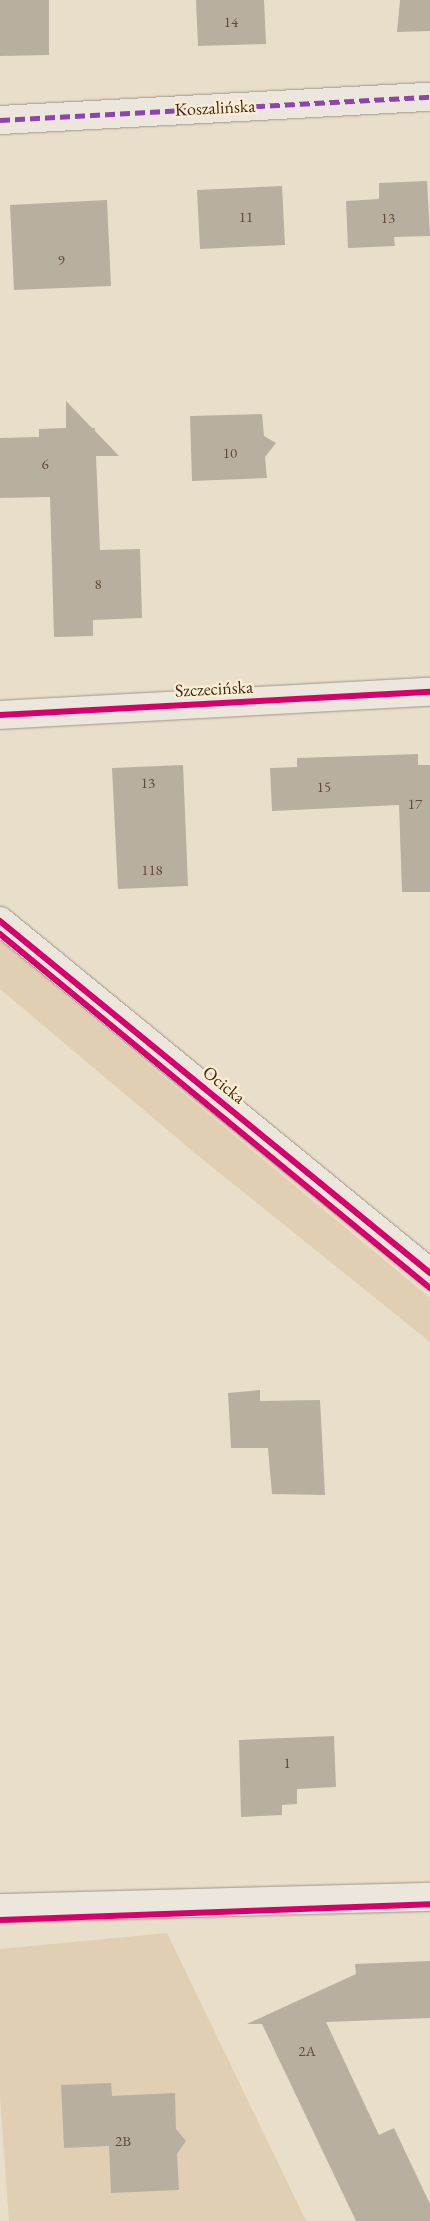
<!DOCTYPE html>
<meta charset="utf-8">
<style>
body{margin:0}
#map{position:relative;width:430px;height:2221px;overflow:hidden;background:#e9dec9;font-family:"EB Garamond",serif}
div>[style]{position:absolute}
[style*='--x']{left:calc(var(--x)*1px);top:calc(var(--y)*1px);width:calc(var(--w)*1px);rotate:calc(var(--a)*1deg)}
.green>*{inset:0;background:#e0cfb2}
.building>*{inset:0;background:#b8afa0}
.roads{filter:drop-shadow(0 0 1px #9f9587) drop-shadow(0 0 1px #9f9587)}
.street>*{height:28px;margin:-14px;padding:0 14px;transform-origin:14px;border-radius:14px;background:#ece6dc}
.quiet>*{height:5px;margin-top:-2.5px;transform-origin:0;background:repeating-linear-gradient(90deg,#8e44ad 0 10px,transparent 0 15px)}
.cycleway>*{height:6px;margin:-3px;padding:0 3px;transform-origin:3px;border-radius:3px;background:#d6006c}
span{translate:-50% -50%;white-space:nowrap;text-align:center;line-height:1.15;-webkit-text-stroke:5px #f9edd3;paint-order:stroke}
.number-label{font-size:15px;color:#634a38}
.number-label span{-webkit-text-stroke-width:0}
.street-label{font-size:18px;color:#472816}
</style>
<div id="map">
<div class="green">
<div style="clip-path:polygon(0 941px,430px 1298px,430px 1342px,196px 1154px,0 989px)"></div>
<div style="clip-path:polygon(167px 1933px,306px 2221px,9px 2221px,0 2096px,0 1949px)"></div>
</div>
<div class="building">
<div style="clip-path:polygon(0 0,49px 0,49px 55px,0 56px)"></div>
<div style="clip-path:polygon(196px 0,264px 0,266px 44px,198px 46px)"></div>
<div style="clip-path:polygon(400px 0,430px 0,430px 31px,397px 32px)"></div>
<div style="clip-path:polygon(427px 181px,430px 236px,394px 237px,395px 246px,348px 248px,346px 201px,379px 199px,379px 183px)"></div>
<div style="clip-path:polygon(282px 186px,285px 245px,200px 249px,197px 190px)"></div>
<div style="clip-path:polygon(107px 200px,111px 286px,14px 290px,10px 205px)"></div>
<div style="clip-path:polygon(66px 401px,92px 428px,95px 428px,95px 431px,119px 456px,96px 456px,100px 550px,140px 549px,142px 618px,93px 620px,93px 636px,54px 637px,50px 497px,0 498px,0 438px,39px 437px,39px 429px,66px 428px)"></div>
<div style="clip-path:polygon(262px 414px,264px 436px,276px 443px,265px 457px,267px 478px,192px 481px,190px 416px)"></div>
<div style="clip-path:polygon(418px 754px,418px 765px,430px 765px,430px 892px,402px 892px,399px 805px,272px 811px,270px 768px,297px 767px,297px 758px)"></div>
<div style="clip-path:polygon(183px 765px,188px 886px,118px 889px,112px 768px)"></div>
<div style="clip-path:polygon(260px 1390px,260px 1401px,320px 1400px,325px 1495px,272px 1494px,268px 1448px,231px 1448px,228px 1393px)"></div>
<div style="clip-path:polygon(334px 1736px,336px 1787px,297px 1789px,297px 1804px,282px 1805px,282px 1815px,241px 1817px,239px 1740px)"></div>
<div style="clip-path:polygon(430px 1961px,430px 2018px,326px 2022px,379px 2135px,394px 2128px,430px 2204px,430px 2221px,356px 2221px,262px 2024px,247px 2024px,356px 1974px,355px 1964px)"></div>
<div style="clip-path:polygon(111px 2083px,112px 2096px,175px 2093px,176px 2129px,186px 2141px,177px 2154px,179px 2190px,111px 2193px,109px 2146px,64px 2148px,61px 2085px)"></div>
</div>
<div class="roads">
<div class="street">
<div style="--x:0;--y:120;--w:431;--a:-3.1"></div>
<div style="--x:0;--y:715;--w:431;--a:-3.1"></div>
<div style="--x:0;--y:921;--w:556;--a:39.3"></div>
<div style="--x:0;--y:1908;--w:430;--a:-1.5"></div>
</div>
</div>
<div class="quiet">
<div style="--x:0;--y:120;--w:431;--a:-3.1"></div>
</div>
<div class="cycleway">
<div style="--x:0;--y:715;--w:431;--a:-3.1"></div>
<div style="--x:0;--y:921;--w:556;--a:39.3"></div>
<div style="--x:0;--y:934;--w:557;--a:39.46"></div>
<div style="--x:0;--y:1920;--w:430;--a:-2.1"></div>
</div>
<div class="number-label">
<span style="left:231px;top:22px">14</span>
<span style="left:246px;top:217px">11</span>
<span style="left:388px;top:218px">13</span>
<span style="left:61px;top:260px">9</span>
<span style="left:230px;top:453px">10</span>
<span style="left:45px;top:464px">6</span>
<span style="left:98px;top:584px">8</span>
<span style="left:148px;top:783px">13</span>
<span style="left:324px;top:787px">15</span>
<span style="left:415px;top:804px">17</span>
<span style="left:152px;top:870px">118</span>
<span style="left:287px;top:1763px">1</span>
<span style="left:307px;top:2051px">2A</span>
<span style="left:123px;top:2141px">2B</span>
</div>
<div class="street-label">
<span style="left:215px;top:108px;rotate:-3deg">Koszalińska</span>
<span style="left:214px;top:689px;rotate:-3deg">Szczecińska</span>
<span style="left:224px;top:1085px;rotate:39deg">Ocicka</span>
</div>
</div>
